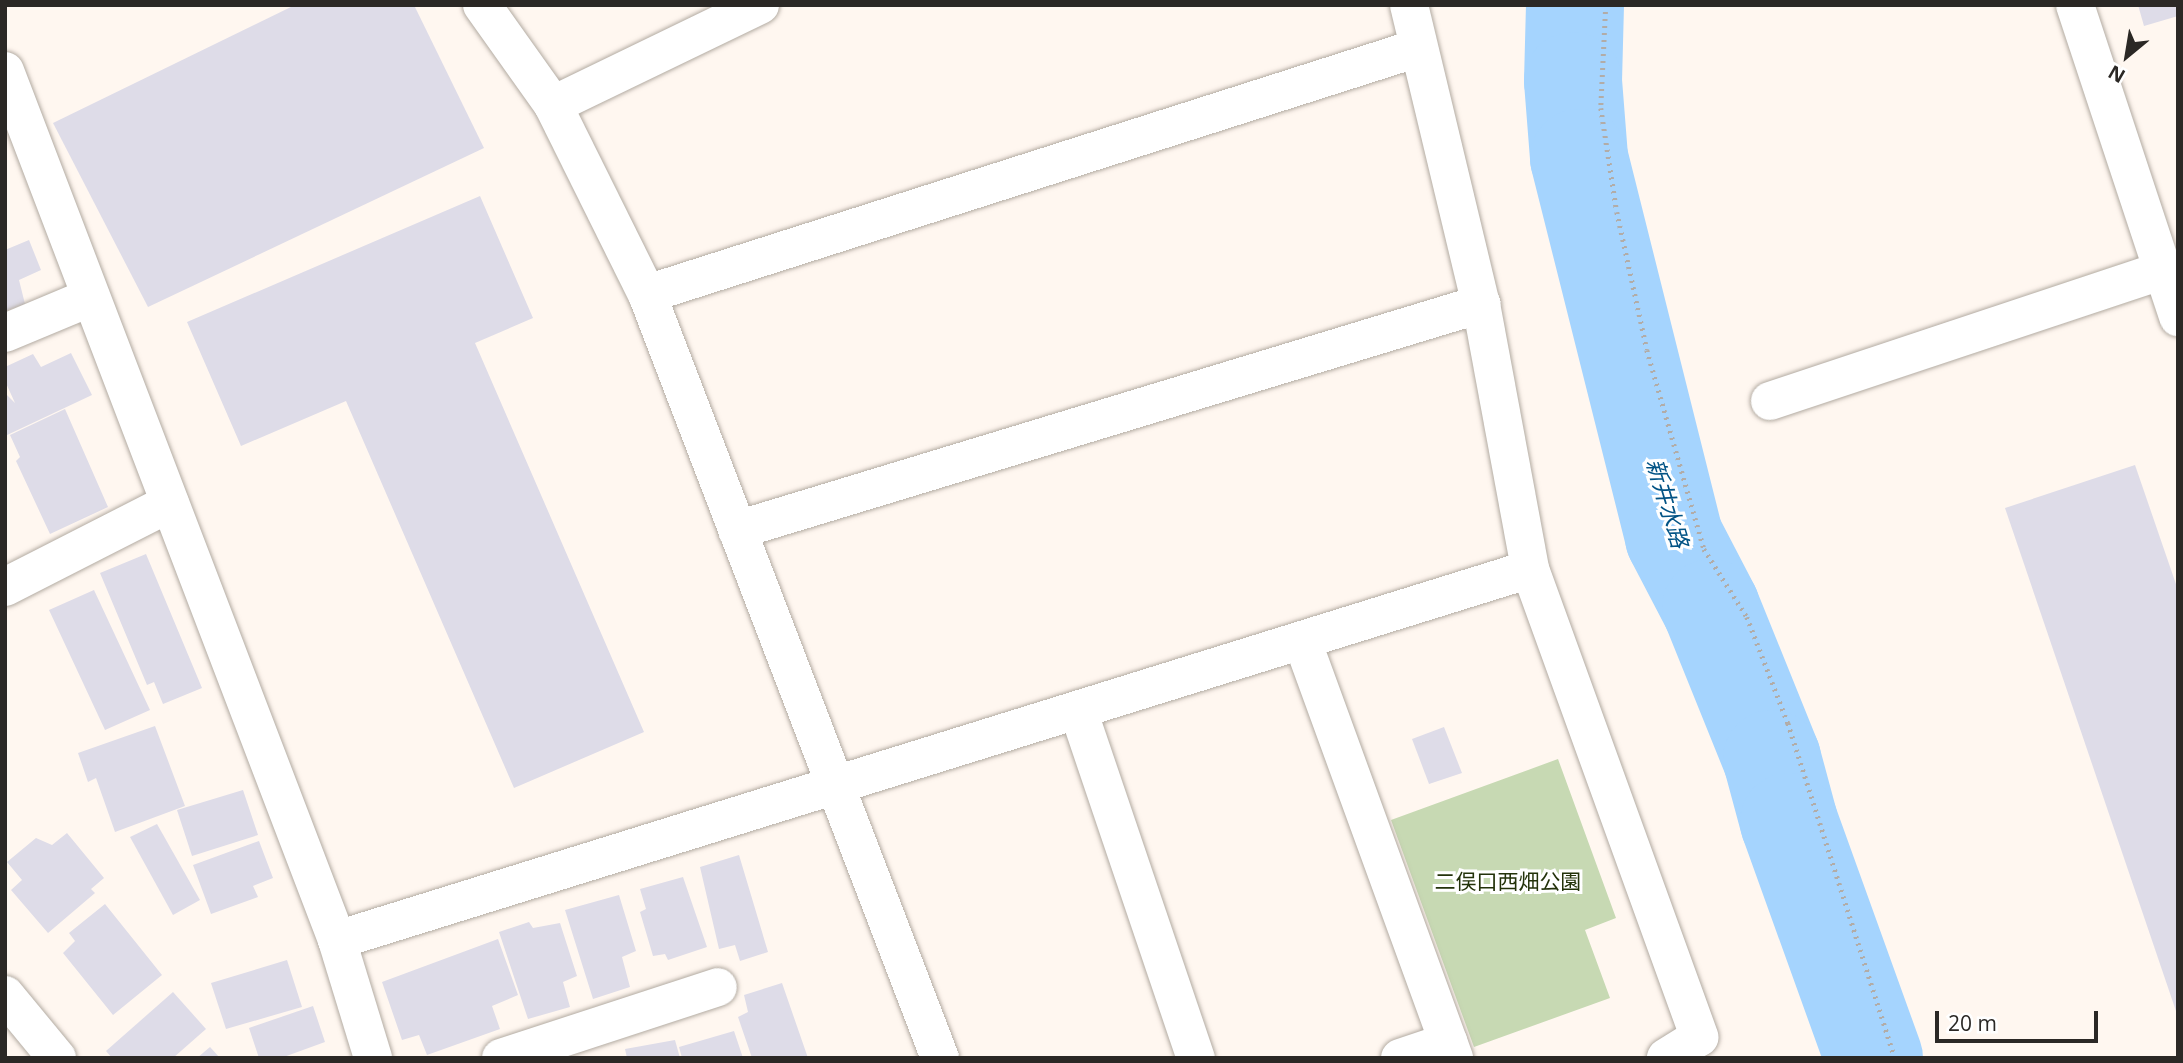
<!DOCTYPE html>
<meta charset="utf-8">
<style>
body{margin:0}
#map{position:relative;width:2183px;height:1063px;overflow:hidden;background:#fff7f0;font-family:"Open Sans","Noto Sans JP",sans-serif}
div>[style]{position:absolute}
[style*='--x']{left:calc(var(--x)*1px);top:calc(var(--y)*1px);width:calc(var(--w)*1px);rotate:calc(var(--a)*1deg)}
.green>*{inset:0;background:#c7d9b3}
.river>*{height:98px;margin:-49px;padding:0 49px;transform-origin:49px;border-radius:49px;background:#a5d4fe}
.building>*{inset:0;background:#dedce8}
.path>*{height:4.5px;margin-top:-2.25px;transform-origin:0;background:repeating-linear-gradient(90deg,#b2aca7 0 2px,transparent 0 7px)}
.roads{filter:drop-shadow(0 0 2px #b3aba2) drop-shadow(0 0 2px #b3aba2)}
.minor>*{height:38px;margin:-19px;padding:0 19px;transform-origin:19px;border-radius:19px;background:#fff}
.tertiary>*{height:38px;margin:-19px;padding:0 19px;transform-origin:19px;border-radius:19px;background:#fff}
span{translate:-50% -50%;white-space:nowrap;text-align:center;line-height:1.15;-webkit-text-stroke:6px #fff;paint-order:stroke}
.park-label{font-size:21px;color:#23320a}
.water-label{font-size:23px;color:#025385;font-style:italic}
.frame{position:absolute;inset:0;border:7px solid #2b2825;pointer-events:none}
.north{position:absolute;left:2092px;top:21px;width:70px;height:70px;-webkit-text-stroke:5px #fff;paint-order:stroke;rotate:210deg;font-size:19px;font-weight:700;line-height:28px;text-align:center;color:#2b2825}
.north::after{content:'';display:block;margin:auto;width:24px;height:32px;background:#2b2825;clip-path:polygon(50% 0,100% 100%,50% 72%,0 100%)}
.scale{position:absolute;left:1935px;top:1011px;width:163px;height:32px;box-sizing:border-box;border:4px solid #2b2825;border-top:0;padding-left:9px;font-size:21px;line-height:24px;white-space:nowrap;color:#2b2825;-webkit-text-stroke:5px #fff;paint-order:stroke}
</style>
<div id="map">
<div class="green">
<div style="clip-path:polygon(1558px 759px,1616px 918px,1585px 930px,1610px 998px,1474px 1047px,1391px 820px)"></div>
</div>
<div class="river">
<div style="--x:1575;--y:5;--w:76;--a:91.5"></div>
<div style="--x:1573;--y:81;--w:77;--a:85.5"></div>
<div style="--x:1579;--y:158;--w:391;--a:75.9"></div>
<div style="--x:1674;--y:537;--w:80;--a:62.5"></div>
<div style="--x:1711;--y:608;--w:163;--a:68"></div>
<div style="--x:1772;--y:759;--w:65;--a:74.9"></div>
<div style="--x:1789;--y:822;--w:251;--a:70.2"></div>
</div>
<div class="building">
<div style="clip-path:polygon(295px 5px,414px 5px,484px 148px,148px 307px,53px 123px)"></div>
<div style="clip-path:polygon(2138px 5px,2178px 5px,2178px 16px,2144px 26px)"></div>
<div style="clip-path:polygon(480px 196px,533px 318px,475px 343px,644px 732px,514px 788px,346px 401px,241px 446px,187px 322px)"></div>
<div style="clip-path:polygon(29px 240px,41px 270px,19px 280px,25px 304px,5px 311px,5px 250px)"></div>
<div style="clip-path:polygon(71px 353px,92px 395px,5px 436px,5px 393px,15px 403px,5px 381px,5px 367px,33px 354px,41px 367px)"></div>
<div style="clip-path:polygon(65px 409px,108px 507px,50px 534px,16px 461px,20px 457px,10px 435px)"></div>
<div style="clip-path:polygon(2135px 465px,2178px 590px,2177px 1014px,2005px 508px)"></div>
<div style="clip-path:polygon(146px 554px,202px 688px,163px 704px,154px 682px,147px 685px,100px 573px)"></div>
<div style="clip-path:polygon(94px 590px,150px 710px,105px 730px,49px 610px)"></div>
<div style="clip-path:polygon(155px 726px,185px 806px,115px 832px,96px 778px,88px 782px,78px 753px)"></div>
<div style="clip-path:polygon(1444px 727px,1462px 773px,1429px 784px,1412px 739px)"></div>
<div style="clip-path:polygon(243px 790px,258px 835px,192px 856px,177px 810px)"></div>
<div style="clip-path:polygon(157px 824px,200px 900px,173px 915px,130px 837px)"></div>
<div style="clip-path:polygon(67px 833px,104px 878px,91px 889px,95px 893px,48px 933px,11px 890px,22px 880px,7px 862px,36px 838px,52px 845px)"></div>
<div style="clip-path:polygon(259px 841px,273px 878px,253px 886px,258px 897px,211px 914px,193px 865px)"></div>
<div style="clip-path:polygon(739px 855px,768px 952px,740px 961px,735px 945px,719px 949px,700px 867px)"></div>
<div style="clip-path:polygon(683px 877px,707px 947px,668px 960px,665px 954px,653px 956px,640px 912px,646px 909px,640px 889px)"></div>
<div style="clip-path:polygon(619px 895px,636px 951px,622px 957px,630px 987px,593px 999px,565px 910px)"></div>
<div style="clip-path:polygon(105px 904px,162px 975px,113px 1015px,63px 953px,75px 941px,69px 933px)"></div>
<div style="clip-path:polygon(529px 922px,533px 928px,560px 923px,577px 976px,563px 982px,570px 1007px,528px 1019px,499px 932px)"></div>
<div style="clip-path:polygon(498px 939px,518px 995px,492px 1006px,500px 1029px,427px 1055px,419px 1035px,402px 1040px,382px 982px)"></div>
<div style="clip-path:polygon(287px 960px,302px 1007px,226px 1029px,211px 983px)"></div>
<div style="clip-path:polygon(782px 983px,808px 1058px,752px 1058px,738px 1017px,748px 1012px,744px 995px)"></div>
<div style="clip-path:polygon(173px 992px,206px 1029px,173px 1058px,112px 1058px,106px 1051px)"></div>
<div style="clip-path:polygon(313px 1006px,325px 1042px,281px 1058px,259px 1058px,249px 1028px)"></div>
<div style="clip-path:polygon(734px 1031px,743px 1058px,682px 1058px,679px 1047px)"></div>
<div style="clip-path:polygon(675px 1040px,680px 1058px,627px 1058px,625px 1049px)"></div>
<div style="clip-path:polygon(210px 1047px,220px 1058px,197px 1058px)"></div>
</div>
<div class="path">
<div style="--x:1606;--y:5;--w:103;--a:92.8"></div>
<div style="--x:1601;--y:108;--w:105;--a:81.3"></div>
<div style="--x:1617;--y:212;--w:141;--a:77.7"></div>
<div style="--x:1647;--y:350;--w:207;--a:74"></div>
<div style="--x:1704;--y:549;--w:80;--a:57.7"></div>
<div style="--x:1747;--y:617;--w:114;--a:68.9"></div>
<div style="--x:1788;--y:723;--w:352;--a:72.3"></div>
</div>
<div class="roads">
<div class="minor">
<div style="--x:482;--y:5;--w:123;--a:54.6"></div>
<div style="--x:553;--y:105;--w:230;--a:-25.8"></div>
<div style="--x:1409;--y:5;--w:308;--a:76.5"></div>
<div style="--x:1481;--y:304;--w:269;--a:79.5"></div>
<div style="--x:1530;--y:569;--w:498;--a:70.1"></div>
<div style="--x:1699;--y:1037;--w:39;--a:148"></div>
<div style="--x:5;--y:71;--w:930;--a:69.09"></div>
<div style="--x:337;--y:940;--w:123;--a:73"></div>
<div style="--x:553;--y:105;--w:211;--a:63.6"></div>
<div style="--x:647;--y:294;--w:818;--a:69.02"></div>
<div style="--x:647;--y:294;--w:809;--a:-17.7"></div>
<div style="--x:5;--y:333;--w:93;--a:-22.7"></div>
<div style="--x:1770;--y:401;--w:414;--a:-18.4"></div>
<div style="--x:737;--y:530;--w:778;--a:-16.9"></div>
<div style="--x:5;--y:587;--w:185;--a:-27"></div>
<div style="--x:1303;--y:643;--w:442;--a:70"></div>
<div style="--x:1079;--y:713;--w:364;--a:71.3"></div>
<div style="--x:337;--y:940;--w:1249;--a:-17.27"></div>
<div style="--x:5;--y:995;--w:82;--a:50.5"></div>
<div style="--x:501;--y:1058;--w:228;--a:-18.1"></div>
<div style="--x:1400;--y:1058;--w:51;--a:-18.4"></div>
</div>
<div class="tertiary">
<div style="--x:2075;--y:5;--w:329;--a:71.7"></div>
</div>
</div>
<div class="park-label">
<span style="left:1508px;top:881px">二俣口西畑公園</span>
</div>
<div class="water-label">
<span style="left:1668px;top:503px;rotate:73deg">新井水路</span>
</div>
<div class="frame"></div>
<div class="north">N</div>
<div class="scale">20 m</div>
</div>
